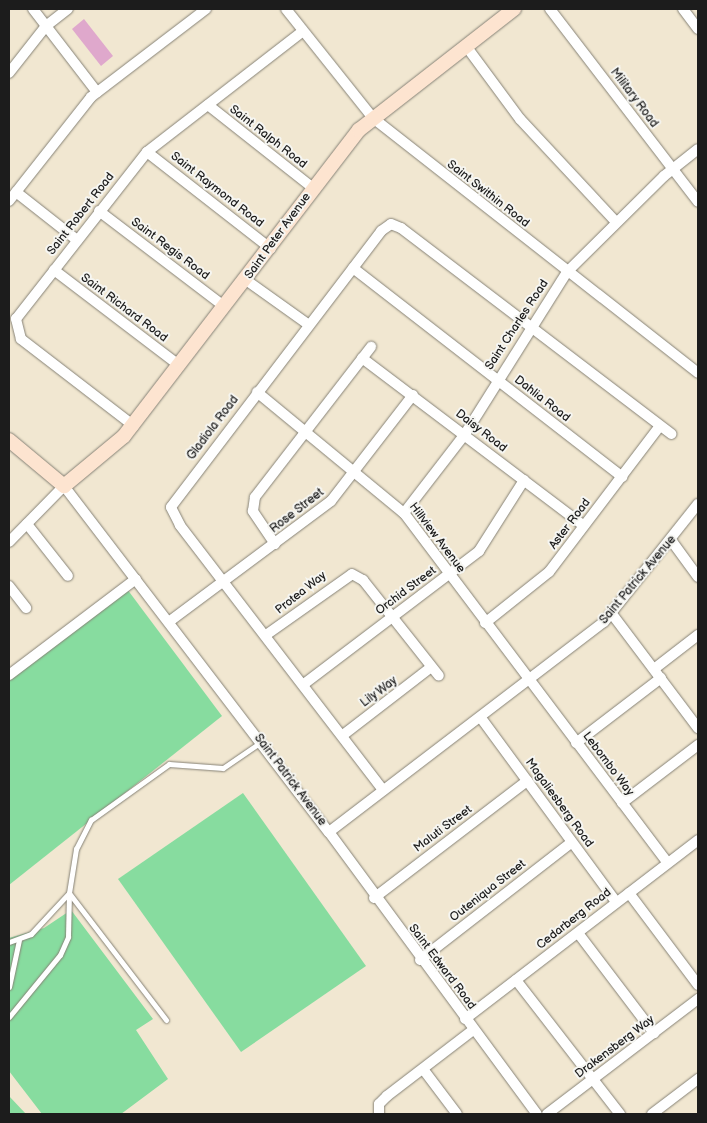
<!DOCTYPE html>
<style>
body{margin:0}
#map{position:relative;width:707px;height:1123px;overflow:hidden;background:#f1e7d1;font-family:"Balsamiq Sans",sans-serif}
div>[style]{position:absolute}
[style*='--x']{left:calc(var(--x)*1px);top:calc(var(--y)*1px);width:calc(var(--w)*1px);rotate:calc(var(--a)*1deg)}
.green>*{inset:0;background:#87dc9f}
.building>*{inset:0;background:#dfa8cc}
.roads{filter:drop-shadow(0 0 1px #868276) drop-shadow(0 0 1px #868276)}
.lane>*{height:5px;margin:-2.5px;padding:0 2.5px;transform-origin:2.5px;border-radius:2.5px;background:#fff}
.street>*{height:10px;margin:-5px;padding:0 5px;transform-origin:5px;border-radius:5px;background:#fff}
.secondary>*{height:14px;margin:-7px;padding:0 7px;transform-origin:7px;border-radius:7px;background:#fde4d0}
span{translate:-50% -50%;white-space:nowrap;text-align:center;line-height:1.15;-webkit-text-stroke:4px #f6f6f2;paint-order:stroke}
.street-label{font-size:12px;color:#1c1c1c}
.frame{position:absolute;inset:0;border:10px solid #1c1c1c;pointer-events:none}
</style>
<div id="map">
<div class="green">
<div style="clip-path:polygon(127px 589px,222px 716px,9px 885px,9px 681px)"></div>
<div style="clip-path:polygon(243px 793px,366px 966px,241px 1052px,118px 879px)"></div>
<div style="clip-path:polygon(71px 910px,153px 1019px,136px 1030px,168px 1079px,121px 1114px,42px 1114px,9px 1071px,9px 938px,44px 928px)"></div>
<div style="clip-path:polygon(9px 1096px,26px 1114px,9px 1114px)"></div>
</div>
<div class="building">
<div style="clip-path:polygon(84px 19px,113px 56px,101px 66px,72px 29px)"></div>
</div>
<div class="roads">
<div class="lane">
<div style="--x:69;--y:893;--w:160;--a:52.6"></div>
<div style="--x:9;--y:942;--w:23;--a:-20"></div>
<div style="--x:31;--y:934;--w:56;--a:-47.2"></div>
<div style="--x:69;--y:893;--w:45;--a:-81"></div>
<div style="--x:76;--y:849;--w:33;--a:-63"></div>
<div style="--x:91;--y:820;--w:96;--a:-35.7"></div>
<div style="--x:169;--y:764;--w:54;--a:4.2"></div>
<div style="--x:223;--y:768;--w:46;--a:-34.4"></div>
<div style="--x:9;--y:987;--w:48;--a:-78"></div>
<div style="--x:9;--y:1017;--w:80;--a:-50.6"></div>
<div style="--x:60;--y:955;--w:20;--a:-66"></div>
<div style="--x:68;--y:937;--w:43;--a:-88.7"></div>
</div>
<div class="street">
<div style="--x:33;--y:9;--w:105;--a:52.4"></div>
<div style="--x:286;--y:9;--w:139;--a:51.4"></div>
<div style="--x:373;--y:118;--w:413;--a:38.1"></div>
<div style="--x:550;--y:9;--w:243;--a:52.5"></div>
<div style="--x:683;--y:9;--w:25;--a:53"></div>
<div style="--x:466;--y:46;--w:91;--a:53.5"></div>
<div style="--x:520;--y:119;--w:141;--a:47"></div>
<div style="--x:9;--y:73;--w:60;--a:-51.8"></div>
<div style="--x:46;--y:26;--w:28;--a:-38"></div>
<div style="--x:208;--y:105;--w:134;--a:38.3"></div>
<div style="--x:147;--y:152;--w:157;--a:38"></div>
<div style="--x:16;--y:192;--w:78;--a:38.2"></div>
<div style="--x:9;--y:201;--w:132;--a:-51.7"></div>
<div style="--x:91;--y:97;--w:145;--a:-37.4"></div>
<div style="--x:99;--y:211;--w:158;--a:37.3"></div>
<div style="--x:353;--y:268;--w:341;--a:37.8"></div>
<div style="--x:54;--y:270;--w:158;--a:37.3"></div>
<div style="--x:246;--y:280;--w:77;--a:35.5"></div>
<div style="--x:362;--y:358;--w:278;--a:37.1"></div>
<div style="--x:257;--y:392;--w:190;--a:39.5"></div>
<div style="--x:404;--y:513;--w:438;--a:53"></div>
<div style="--x:134;--y:426;--w:143;--a:-142.4"></div>
<div style="--x:21;--y:339;--w:21;--a:-104"></div>
<div style="--x:16;--y:319;--w:212;--a:-51.9"></div>
<div style="--x:147;--y:152;--w:197;--a:-37.8"></div>
<div style="--x:404;--y:513;--w:100;--a:-52.3"></div>
<div style="--x:465;--y:434;--w:191;--a:-57.8"></div>
<div style="--x:567;--y:272;--w:136;--a:-44.7"></div>
<div style="--x:664;--y:176;--w:43;--a:-38.5"></div>
<div style="--x:27;--y:524;--w:66;--a:51.7"></div>
<div style="--x:671;--y:540;--w:46;--a:53.9"></div>
<div style="--x:9;--y:542;--w:78;--a:-45.5"></div>
<div style="--x:64;--y:486;--w:436;--a:52.6"></div>
<div style="--x:329;--y:832;--w:350;--a:53.6"></div>
<div style="--x:275;--y:544;--w:40;--a:-124"></div>
<div style="--x:253;--y:511;--w:14;--a:-82"></div>
<div style="--x:255;--y:497;--w:190;--a:-52.3"></div>
<div style="--x:9;--y:586;--w:28;--a:52"></div>
<div style="--x:612;--y:614;--w:143;--a:53"></div>
<div style="--x:170;--y:621;--w:201;--a:-36.7"></div>
<div style="--x:331;--y:501;--w:134;--a:-52.3"></div>
<div style="--x:485;--y:623;--w:82;--a:-38.6"></div>
<div style="--x:549;--y:572;--w:183;--a:-52.8"></div>
<div style="--x:266;--y:635;--w:105;--a:-35.3"></div>
<div style="--x:352;--y:574;--w:13;--a:29"></div>
<div style="--x:363;--y:580;--w:122;--a:51.6"></div>
<div style="--x:654;--y:669;--w:56;--a:-37.7"></div>
<div style="--x:9;--y:675;--w:159;--a:-37.1"></div>
<div style="--x:304;--y:684;--w:220;--a:-37.2"></div>
<div style="--x:479;--y:551;--w:84;--a:-57.6"></div>
<div style="--x:481;--y:718;--w:228;--a:53.7"></div>
<div style="--x:343;--y:735;--w:110;--a:-37.6"></div>
<div style="--x:576;--y:743;--w:107;--a:-37.4"></div>
<div style="--x:383;--y:790;--w:334;--a:-127.5"></div>
<div style="--x:180;--y:525;--w:20;--a:-117"></div>
<div style="--x:171;--y:507;--w:347;--a:-52.7"></div>
<div style="--x:381;--y:231;--w:12;--a:-35"></div>
<div style="--x:391;--y:224;--w:11;--a:22"></div>
<div style="--x:401;--y:228;--w:340;--a:37.3"></div>
<div style="--x:622;--y:803;--w:96;--a:-37.3"></div>
<div style="--x:329;--y:832;--w:346;--a:-37.4"></div>
<div style="--x:604;--y:622;--w:151;--a:-51.5"></div>
<div style="--x:629;--y:893;--w:115;--a:53.1"></div>
<div style="--x:374;--y:898;--w:193;--a:-37.4"></div>
<div style="--x:578;--y:933;--w:126;--a:52.8"></div>
<div style="--x:420;--y:960;--w:192;--a:-37.8"></div>
<div style="--x:516;--y:980;--w:170;--a:52.2"></div>
<div style="--x:465;--y:1019;--w:294;--a:-37.5"></div>
<div style="--x:423;--y:1069;--w:56;--a:52.9"></div>
<div style="--x:379;--y:1114;--w:10;--a:-90"></div>
<div style="--x:379;--y:1104;--w:11;--a:-45"></div>
<div style="--x:387;--y:1096;--w:108;--a:-37.5"></div>
<div style="--x:547;--y:1114;--w:190;--a:-37.3"></div>
<div style="--x:652;--y:1114;--w:58;--a:-37.3"></div>
</div>
<div class="secondary">
<div style="--x:9;--y:440;--w:72;--a:39.9"></div>
<div style="--x:64;--y:486;--w:78;--a:-39.8"></div>
<div style="--x:124;--y:436;--w:386;--a:-52.5"></div>
<div style="--x:359;--y:130;--w:197;--a:-38"></div>
</div>
</div>
<div class="street-label">
<span style="left:634px;top:98px;rotate:53deg">Military Road</span>
<span style="left:268px;top:137px;rotate:38deg">Saint Ralph Road</span>
<span style="left:217px;top:190px;rotate:38deg">Saint Raymond Road</span>
<span style="left:488px;top:194px;rotate:38deg">Saint Swithin Road</span>
<span style="left:81px;top:214px;rotate:-52deg">Saint Robert Road</span>
<span style="left:278px;top:236px;rotate:-54deg">Saint Peter Avenue</span>
<span style="left:170px;top:249px;rotate:37deg">Saint Regis Road</span>
<span style="left:124px;top:308px;rotate:37deg">Saint Richard Road</span>
<span style="left:517px;top:325px;rotate:-57deg">Saint Charles Road</span>
<span style="left:542px;top:399px;rotate:38deg">Dahlia Road</span>
<span style="left:213px;top:428px;rotate:-53deg">Gladiola Road</span>
<span style="left:481px;top:431px;rotate:38deg">Daisy Road</span>
<span style="left:297px;top:511px;rotate:-38deg">Rose Street</span>
<span style="left:570px;top:524px;rotate:-53deg">Aster Road</span>
<span style="left:437px;top:538px;rotate:53deg">Hillview Avenue</span>
<span style="left:638px;top:580px;rotate:-50deg">Saint Patrick Avenue</span>
<span style="left:406px;top:591px;rotate:-37deg">Orchid Street</span>
<span style="left:301px;top:593px;rotate:-38deg">Protea Way</span>
<span style="left:379px;top:692px;rotate:-37deg">Lily Way</span>
<span style="left:608px;top:764px;rotate:53deg">Lebombo Way</span>
<span style="left:290px;top:780px;rotate:53deg">Saint Patrick Avenue</span>
<span style="left:559px;top:803px;rotate:54deg">Magaliesberg Road</span>
<span style="left:443px;top:829px;rotate:-37deg">Maluti Street</span>
<span style="left:488px;top:891px;rotate:-38deg">Outeniqua Street</span>
<span style="left:574px;top:919px;rotate:-38deg">Cedarberg Road</span>
<span style="left:442px;top:967px;rotate:53deg">Saint Edward Road</span>
<span style="left:615px;top:1047px;rotate:-37deg">Drakensberg Way</span>
</div>
<div class="frame"></div>
</div>
